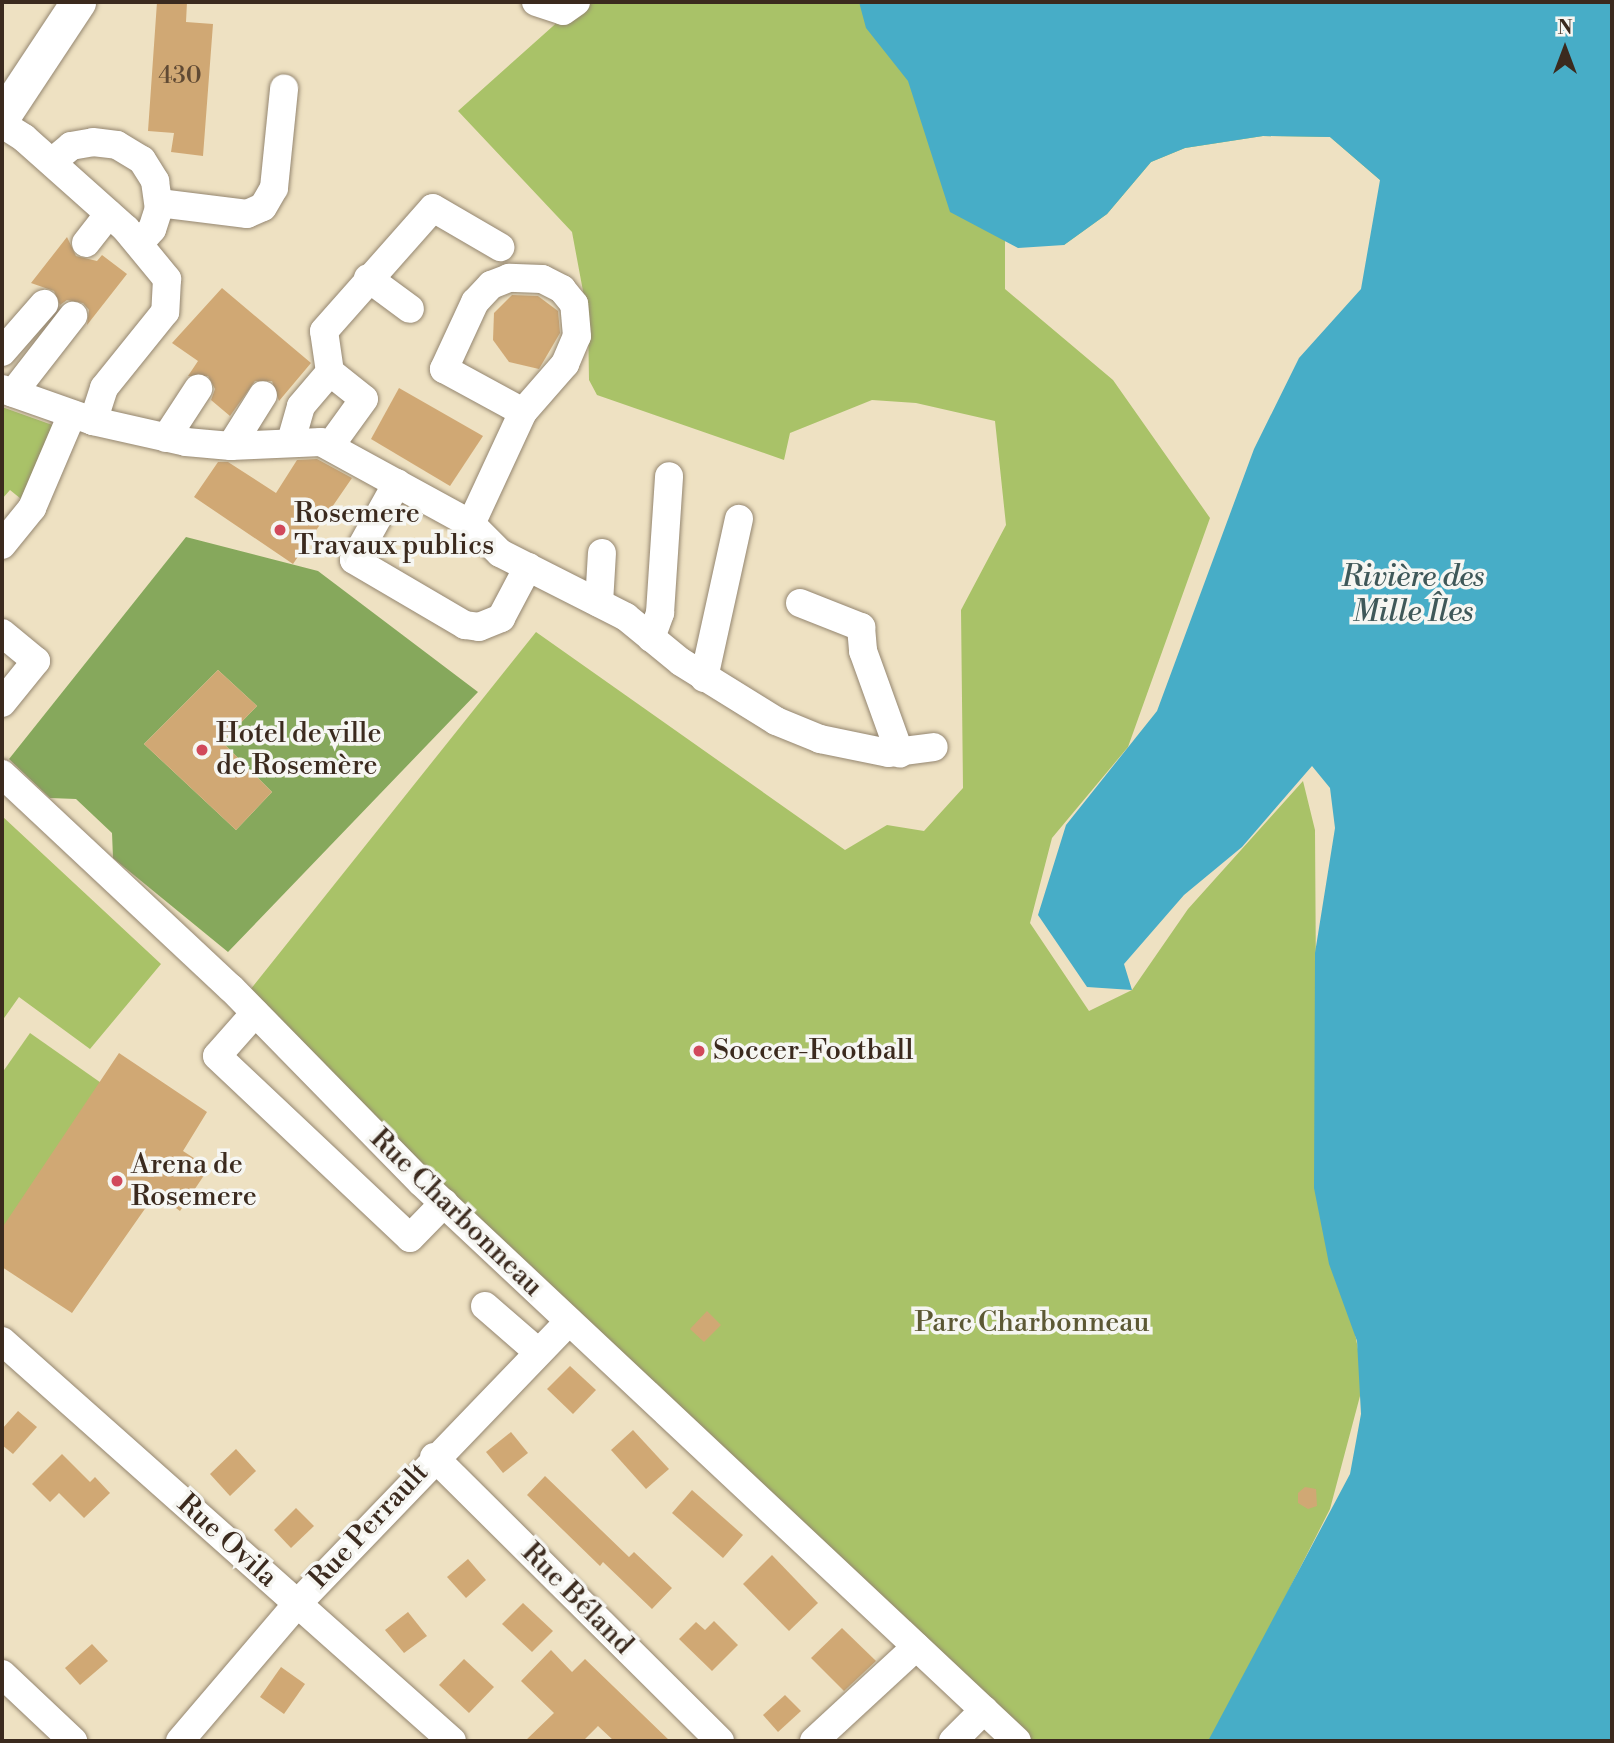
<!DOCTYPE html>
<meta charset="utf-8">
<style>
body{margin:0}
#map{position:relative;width:1614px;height:1743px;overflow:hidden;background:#eee1c2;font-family:"Libre Bodoni",serif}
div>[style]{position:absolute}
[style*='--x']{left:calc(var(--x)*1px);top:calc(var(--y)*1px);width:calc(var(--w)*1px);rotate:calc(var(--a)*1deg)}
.green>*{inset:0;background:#a9c268}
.forest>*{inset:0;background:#86a85c}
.water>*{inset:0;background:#47adc7}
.building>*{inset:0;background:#d0a874}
.roads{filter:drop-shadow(0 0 2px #948670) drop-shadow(0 0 2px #948670)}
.minor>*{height:28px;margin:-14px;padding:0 14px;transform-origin:14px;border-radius:14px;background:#fff}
.major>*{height:35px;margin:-17.5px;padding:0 17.5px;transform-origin:17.5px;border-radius:17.5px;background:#fff}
.dots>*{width:19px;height:19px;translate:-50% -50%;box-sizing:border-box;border:4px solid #f6f6f2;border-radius:50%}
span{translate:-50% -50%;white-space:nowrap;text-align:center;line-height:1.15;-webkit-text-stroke:7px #f6f6f2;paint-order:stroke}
.number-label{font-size:24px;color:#604a34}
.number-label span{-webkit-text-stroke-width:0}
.poi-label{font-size:28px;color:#3b2a1e}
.left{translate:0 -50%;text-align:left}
.street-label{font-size:28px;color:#3b2a1e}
.park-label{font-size:28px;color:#5c5834}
.water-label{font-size:30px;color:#3f5859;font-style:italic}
.frame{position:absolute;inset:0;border:4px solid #3b2a1e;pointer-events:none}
.north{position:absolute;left:1530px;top:14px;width:70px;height:70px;-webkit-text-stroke:5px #f6f6f2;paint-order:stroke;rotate:0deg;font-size:19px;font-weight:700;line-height:28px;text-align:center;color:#3b2a1e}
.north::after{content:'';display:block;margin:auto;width:24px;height:32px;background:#3b2a1e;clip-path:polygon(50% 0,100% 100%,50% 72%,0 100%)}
</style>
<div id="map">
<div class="green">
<div style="clip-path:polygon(580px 2px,1451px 2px,1380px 180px,1330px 137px,1263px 136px,1185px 148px,1151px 162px,1107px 214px,1064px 245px,1005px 241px,1005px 289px,1113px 380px,1210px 518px,1128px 747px,1052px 838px,1030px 923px,1089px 1011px,1132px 990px,1188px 909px,1303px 781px,1315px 830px,1317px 1132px,1364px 1381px,1330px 1509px,1212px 1741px,1011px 1741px,242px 1000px,536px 632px,845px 850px,887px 825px,924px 831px,963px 788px,961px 610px,1006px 525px,995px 421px,916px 403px,872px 400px,790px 433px,784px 460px,597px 395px,589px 380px,588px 318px,572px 232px,458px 111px)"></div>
<div style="clip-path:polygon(2px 407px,58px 427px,26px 503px,10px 490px,2px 499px)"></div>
<div style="clip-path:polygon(2px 816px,161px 964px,90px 1049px,19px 997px,2px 1021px)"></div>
<div style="clip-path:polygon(30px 1033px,114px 1092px,2px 1252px,2px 1073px)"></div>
</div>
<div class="forest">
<div style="clip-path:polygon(evenodd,186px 537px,318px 571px,478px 692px,228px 952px,113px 858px,112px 833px,76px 799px,50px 798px,9px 759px,186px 537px,218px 670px,257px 706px,222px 742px,272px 792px,236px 830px,144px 744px,218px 670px)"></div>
</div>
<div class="water">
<div style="clip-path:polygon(859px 2px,1612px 2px,1612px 1741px,1208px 1741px,1350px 1474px,1361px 1414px,1357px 1341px,1329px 1264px,1314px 1188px,1315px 953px,1335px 828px,1330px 788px,1312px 766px,1242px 847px,1184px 895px,1124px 964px,1132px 990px,1087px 987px,1038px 915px,1066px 825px,1157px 711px,1254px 449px,1299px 358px,1361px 289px,1380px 180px,1330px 137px,1263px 136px,1185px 148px,1151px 162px,1107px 214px,1064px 245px,1018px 248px,950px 212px,908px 81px,866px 28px)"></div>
</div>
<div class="building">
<div style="clip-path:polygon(157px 2px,187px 2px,186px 22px,213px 24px,203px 156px,171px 152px,174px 133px,148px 131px)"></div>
<div style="clip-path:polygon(67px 237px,76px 256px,97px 261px,102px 255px,127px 274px,87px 325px,89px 310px,83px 303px,67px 300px,60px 305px,54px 291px,31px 283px)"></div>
<div style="clip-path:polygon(222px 288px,311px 363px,279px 401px,272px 381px,255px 381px,230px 416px,211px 400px,215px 389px,208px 376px,188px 376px,198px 361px,172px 343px)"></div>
<div style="clip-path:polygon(512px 295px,538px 296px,558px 311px,560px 333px,539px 369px,509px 362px,493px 340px,494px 313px)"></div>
<div style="clip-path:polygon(399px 388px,483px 436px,450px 486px,371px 439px)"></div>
<div style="clip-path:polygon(317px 459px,352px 478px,293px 564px,194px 497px,218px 462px,228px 462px,276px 493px,297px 460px)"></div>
<div style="clip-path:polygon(218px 670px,257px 706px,222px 742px,272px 792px,236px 830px,144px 744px)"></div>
<div style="clip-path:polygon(119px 1053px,207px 1112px,183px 1151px,209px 1168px,180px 1211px,156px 1193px,72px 1313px,2px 1267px,2px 1228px)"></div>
<div style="clip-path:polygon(707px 1311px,721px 1325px,704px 1342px,690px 1329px)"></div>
<div style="clip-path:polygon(570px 1366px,596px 1390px,573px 1414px,547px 1389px)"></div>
<div style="clip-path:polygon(18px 1411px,37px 1427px,13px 1454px,2px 1445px,2px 1429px)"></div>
<div style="clip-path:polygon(633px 1430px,669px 1469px,646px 1489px,611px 1450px)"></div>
<div style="clip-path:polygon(511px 1432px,528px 1453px,503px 1473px,486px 1452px)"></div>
<div style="clip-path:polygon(236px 1449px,256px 1471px,230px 1496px,210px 1474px)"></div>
<div style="clip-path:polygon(62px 1454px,90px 1482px,95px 1477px,110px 1493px,84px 1518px,59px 1493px,50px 1502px,32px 1484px)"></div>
<div style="clip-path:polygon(545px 1476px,629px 1557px,634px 1552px,672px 1588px,652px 1609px,603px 1562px,600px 1566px,527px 1495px)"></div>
<div style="clip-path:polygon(1305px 1487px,1316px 1489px,1317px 1506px,1308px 1509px,1298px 1503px,1298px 1493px)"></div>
<div style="clip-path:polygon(692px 1490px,743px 1535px,723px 1558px,672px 1513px)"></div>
<div style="clip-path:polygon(296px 1508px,314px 1526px,291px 1548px,274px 1530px)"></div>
<div style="clip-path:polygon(772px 1555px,818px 1603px,789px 1631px,743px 1584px)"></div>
<div style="clip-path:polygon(468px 1559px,486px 1580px,466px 1598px,447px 1577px)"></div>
<div style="clip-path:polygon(523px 1603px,553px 1631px,532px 1652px,502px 1624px)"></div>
<div style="clip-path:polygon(408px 1612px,427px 1636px,404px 1653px,385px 1630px)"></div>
<div style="clip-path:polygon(714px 1621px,738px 1645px,712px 1671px,679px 1639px,696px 1622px,705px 1630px)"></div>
<div style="clip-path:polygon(842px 1628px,876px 1661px,844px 1691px,811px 1658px)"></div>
<div style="clip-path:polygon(92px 1644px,108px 1661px,80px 1685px,65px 1668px)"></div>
<div style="clip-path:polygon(551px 1650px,572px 1672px,585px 1659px,670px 1741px,614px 1741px,598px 1726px,583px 1741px,525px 1741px,554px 1713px,521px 1681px)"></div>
<div style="clip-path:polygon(464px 1659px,494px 1687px,469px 1713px,439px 1685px)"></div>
<div style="clip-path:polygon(281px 1667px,305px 1684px,284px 1714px,260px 1697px)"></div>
<div style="clip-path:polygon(785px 1695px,801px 1711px,778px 1732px,763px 1715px)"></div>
</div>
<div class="roads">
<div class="minor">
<div style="--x:536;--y:2;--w:28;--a:18"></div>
<div style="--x:563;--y:11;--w:16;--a:-35"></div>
<div style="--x:2;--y:124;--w:26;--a:32"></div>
<div style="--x:24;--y:138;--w:137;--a:41.7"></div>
<div style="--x:126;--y:229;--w:65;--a:50.6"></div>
<div style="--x:167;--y:279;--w:33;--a:93"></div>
<div style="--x:165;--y:312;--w:97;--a:128.8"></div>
<div style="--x:104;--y:388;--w:35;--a:108"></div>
<div style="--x:52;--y:162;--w:25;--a:-40"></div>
<div style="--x:71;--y:146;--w:22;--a:-10"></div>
<div style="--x:93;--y:142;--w:24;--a:7"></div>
<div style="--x:117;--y:145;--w:29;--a:31"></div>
<div style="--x:142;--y:160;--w:25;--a:58"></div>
<div style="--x:155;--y:181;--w:27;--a:82"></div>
<div style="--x:159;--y:208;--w:22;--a:108"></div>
<div style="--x:152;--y:229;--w:18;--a:131"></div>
<div style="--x:159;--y:203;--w:89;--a:7.1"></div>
<div style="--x:247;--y:214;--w:17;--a:-24"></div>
<div style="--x:263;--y:207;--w:22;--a:-60"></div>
<div style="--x:274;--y:188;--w:100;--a:-84.2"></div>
<div style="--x:86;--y:243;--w:37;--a:-52"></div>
<div style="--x:368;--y:278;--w:52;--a:36.4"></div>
<div style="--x:2;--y:352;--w:64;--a:-48.8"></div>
<div style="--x:330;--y:372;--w:41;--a:-98.3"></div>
<div style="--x:324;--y:331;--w:164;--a:-48.5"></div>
<div style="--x:433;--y:208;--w:78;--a:30.2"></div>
<div style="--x:2;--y:389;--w:96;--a:19.4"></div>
<div style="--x:93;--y:421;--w:95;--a:12.7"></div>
<div style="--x:186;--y:442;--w:45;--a:5.1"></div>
<div style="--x:231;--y:446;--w:90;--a:-2.5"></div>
<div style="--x:321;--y:442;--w:171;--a:28.7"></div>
<div style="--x:471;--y:524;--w:41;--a:45"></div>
<div style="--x:500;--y:553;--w:141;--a:26.9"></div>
<div style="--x:626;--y:617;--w:71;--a:39.3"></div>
<div style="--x:681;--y:662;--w:112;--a:31.8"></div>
<div style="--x:776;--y:721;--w:48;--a:22.2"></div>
<div style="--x:820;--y:739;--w:69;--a:11.6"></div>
<div style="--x:888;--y:753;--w:46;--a:-7.4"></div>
<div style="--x:13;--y:393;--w:98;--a:-52.1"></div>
<div style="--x:166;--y:438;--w:59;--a:-56.9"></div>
<div style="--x:291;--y:441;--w:36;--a:-74"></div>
<div style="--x:301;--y:406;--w:45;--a:-49.5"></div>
<div style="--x:330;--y:372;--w:43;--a:38.5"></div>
<div style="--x:364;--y:399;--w:58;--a:125.9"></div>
<div style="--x:231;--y:446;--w:60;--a:-57.9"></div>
<div style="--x:397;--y:483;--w:88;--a:119.2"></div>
<div style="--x:354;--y:560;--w:129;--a:30.4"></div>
<div style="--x:465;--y:625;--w:14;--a:8"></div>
<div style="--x:479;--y:627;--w:24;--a:-22"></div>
<div style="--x:501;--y:618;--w:58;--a:-62.1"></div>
<div style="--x:471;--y:524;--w:123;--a:-65.1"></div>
<div style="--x:523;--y:412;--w:64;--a:-48.8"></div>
<div style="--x:565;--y:364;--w:30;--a:-67"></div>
<div style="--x:577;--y:336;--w:32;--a:-95"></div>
<div style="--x:574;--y:304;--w:19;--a:-129"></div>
<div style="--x:562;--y:289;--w:22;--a:-153"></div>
<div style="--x:542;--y:279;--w:33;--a:-178"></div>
<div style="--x:509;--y:278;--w:19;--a:159"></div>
<div style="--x:491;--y:285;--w:23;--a:133"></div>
<div style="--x:475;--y:302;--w:74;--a:114.8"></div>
<div style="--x:444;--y:369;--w:90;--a:28.6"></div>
<div style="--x:2;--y:545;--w:48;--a:-51"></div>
<div style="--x:32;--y:508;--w:102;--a:-66.9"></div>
<div style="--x:599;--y:603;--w:50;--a:-86.6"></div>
<div style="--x:800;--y:603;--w:66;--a:21.5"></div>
<div style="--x:861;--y:627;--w:24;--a:85"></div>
<div style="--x:863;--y:651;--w:109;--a:70.2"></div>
<div style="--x:2;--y:633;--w:44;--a:39.5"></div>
<div style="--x:36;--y:661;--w:54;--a:129"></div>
<div style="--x:651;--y:638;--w:27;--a:-70"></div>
<div style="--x:660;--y:613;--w:137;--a:-86.2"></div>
<div style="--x:704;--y:678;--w:163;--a:-77.6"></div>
<div style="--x:2;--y:774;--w:313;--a:43.1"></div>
<div style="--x:231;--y:988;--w:272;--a:45.6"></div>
<div style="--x:421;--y:1182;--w:817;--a:43.17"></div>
<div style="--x:255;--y:1013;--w:57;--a:131.5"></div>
<div style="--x:217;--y:1056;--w:265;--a:43.3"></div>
<div style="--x:410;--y:1238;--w:49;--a:-45.8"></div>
<div style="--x:485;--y:1306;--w:70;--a:41"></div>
<div style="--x:2;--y:1341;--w:602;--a:41.63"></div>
<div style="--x:434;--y:1457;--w:403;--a:44.8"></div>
<div style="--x:2;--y:1674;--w:98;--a:43.3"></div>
<div style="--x:180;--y:1741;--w:182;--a:-49.5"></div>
<div style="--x:298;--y:1603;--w:391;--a:-46.1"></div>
<div style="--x:814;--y:1741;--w:139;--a:-42.7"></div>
<div style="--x:953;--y:1741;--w:44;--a:-45"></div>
</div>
<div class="major">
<div style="--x:2;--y:117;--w:138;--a:-56.5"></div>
</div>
</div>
<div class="dots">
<div style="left:280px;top:530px;background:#d1495b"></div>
<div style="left:202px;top:750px;background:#d1495b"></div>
<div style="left:699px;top:1051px;background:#d1495b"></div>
<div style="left:117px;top:1181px;background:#d1495b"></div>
</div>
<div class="number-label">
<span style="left:180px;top:77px">430</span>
</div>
<div class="poi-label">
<span class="left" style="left:294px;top:530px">Rosemere<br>Travaux publics</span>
<span class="left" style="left:216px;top:750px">Hotel de ville<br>de Rosemère</span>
<span class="left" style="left:713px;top:1051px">Soccer-Football</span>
<span class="left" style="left:131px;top:1181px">Arena de<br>Rosemere</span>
</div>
<div class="street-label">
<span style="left:456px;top:1213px;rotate:44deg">Rue Charbonneau</span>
<span style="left:369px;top:1526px;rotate:-47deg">Rue Perrault</span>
<span style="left:227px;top:1541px;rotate:42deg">Rue Ovila</span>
<span style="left:577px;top:1599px;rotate:45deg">Rue Béland</span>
</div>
<div class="park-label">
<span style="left:1032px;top:1323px">Parc Charbonneau</span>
</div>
<div class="water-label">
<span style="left:1413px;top:594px">Rivière des<br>Mille Îles</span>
</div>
<div class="frame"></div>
<div class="north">N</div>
</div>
